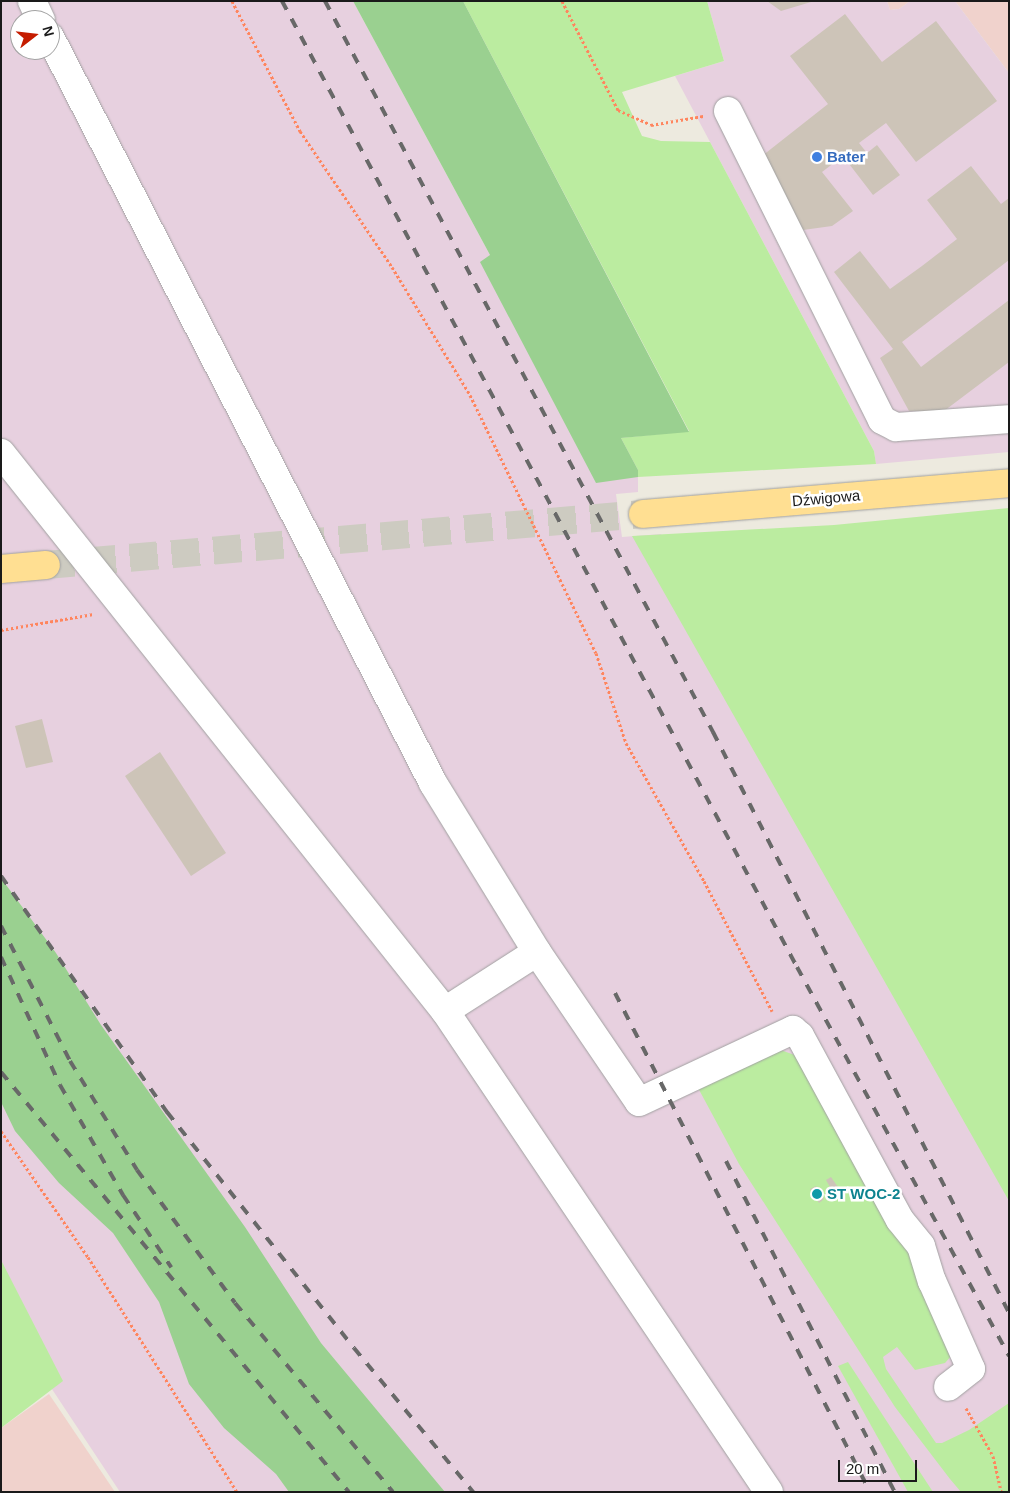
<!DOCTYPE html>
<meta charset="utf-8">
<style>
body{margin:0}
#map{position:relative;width:1010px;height:1493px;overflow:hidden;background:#edeadf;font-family:Helvetica,sans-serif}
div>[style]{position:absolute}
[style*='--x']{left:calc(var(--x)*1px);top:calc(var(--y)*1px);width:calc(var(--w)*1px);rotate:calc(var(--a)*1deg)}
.commercial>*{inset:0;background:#f0d2cc}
.industrial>*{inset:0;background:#e7d0df}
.grass>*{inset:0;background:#bbeca0}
.forest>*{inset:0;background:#9ad090}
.building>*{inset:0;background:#cdc4b8}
.major-tunnel>*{height:28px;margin-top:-14px;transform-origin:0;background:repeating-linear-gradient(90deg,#cdcbc1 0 28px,transparent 0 42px)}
.path>*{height:3px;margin-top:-1.5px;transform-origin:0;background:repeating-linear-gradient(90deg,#ff855e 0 2.5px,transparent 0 5px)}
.roads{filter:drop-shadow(0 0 1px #a1a1a1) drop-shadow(0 0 1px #a1a1a1)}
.minor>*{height:28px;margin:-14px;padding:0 14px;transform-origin:14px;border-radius:14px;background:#fff}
.major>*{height:28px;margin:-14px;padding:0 14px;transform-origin:14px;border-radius:14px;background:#ffdf92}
.rail>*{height:4px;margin-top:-2px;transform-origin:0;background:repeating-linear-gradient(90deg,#686868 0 10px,transparent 0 20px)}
.dots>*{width:14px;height:14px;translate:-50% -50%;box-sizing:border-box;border:2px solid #fff;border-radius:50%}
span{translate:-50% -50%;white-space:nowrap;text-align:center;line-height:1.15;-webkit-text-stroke:5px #fff;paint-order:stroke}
.shop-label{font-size:15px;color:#366cbe;font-weight:700}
.left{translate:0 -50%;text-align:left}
.street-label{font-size:15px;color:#1a1a1a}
.culture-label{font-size:15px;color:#0d838f;font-weight:700}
.frame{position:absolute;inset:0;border:2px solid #1a1a1a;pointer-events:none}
.north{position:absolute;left:10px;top:10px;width:50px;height:50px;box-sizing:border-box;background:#fff;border:1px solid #a3a3a3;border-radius:50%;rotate:74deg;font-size:14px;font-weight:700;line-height:20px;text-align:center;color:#1a1a1a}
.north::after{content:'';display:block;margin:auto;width:18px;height:22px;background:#c51c00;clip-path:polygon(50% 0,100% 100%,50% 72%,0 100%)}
.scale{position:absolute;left:838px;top:1460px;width:79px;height:22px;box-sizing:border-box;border:2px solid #1a1a1a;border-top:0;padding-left:6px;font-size:15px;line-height:18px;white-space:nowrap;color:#1a1a1a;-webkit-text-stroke:4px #fff;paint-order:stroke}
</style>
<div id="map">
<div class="commercial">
<div style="clip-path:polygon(887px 1px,910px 1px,899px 9px,890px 10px)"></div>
<div style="clip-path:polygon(955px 1px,1009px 1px,1009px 73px)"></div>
<div style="clip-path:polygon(49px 1394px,115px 1492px,1px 1492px,1px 1428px)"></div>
</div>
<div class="industrial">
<div style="clip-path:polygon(evenodd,1px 1px,353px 1px,490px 255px,516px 243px,638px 470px,638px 492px,616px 494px,622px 537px,661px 534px,1009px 1084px,1009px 1492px,120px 1492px,1px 1312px,1px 1px,20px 20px,50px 20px,50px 50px,20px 50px,20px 20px)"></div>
<div style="clip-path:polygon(707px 1px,887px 1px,890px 10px,899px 9px,910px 1px,955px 1px,1009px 73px,1009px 452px,876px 464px,874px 451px,675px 76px,724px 61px)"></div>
</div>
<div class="grass">
<div style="clip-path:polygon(463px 1px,707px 1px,724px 61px,622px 92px,642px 136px,661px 141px,710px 142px,874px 451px,876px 464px,638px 477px,638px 470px,621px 438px,689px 431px)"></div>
<div style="clip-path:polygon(1009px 508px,1009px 1201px,632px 536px,834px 525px)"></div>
<div style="clip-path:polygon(775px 1048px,803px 1058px,915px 1255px,952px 1355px,945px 1363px,915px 1370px,897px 1347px,883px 1357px,886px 1369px,936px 1443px,942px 1443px,969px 1430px,1009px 1403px,1009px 1492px,961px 1492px,950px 1479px,895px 1407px,739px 1164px,697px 1086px)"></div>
<div style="clip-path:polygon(1px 1260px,63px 1381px,1px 1428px)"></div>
<div style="clip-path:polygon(848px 1362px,933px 1492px,908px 1492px,838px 1366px)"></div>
</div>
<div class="forest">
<div style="clip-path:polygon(353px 1px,463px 1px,689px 432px,621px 438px,638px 470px,638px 477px,596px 483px,480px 262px,490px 255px)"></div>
<div style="clip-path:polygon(1px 878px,56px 953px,101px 1025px,245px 1227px,321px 1343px,445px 1492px,289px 1492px,276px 1474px,224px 1428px,189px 1384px,159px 1302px,113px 1233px,59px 1183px,15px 1131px,1px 1102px)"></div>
</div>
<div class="building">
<div style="clip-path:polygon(767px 1px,811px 1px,811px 2px,781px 11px)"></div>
<div style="clip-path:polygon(845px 14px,882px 62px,936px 21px,997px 101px,916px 162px,886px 123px,859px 143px,867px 153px,877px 145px,900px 175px,873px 195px,843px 156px,822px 172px,853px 211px,832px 226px,803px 230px,762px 156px,828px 104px,790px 56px)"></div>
<div style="clip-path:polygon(971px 166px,1001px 204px,1009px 198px,1009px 260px,902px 342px,921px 367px,1009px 300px,1009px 362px,944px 411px,909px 411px,880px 358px,893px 349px,834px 272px,860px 251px,890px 289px,922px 266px,957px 239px,927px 200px)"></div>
<div style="clip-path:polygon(42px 719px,53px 762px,26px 768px,15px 726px)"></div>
<div style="clip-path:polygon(160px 752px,226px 853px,191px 876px,125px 776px)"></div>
<div style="clip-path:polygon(831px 1177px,840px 1190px,834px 1194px,826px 1180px)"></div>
<div style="clip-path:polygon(816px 1186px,824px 1199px,819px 1203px,810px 1189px)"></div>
</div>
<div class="major-tunnel">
<div style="--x:46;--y:565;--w:599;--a:-4.88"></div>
</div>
<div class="path">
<div style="--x:232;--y:1;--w:147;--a:62.4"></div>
<div style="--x:300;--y:131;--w:164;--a:55.9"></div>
<div style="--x:392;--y:267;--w:150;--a:58.6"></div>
<div style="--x:470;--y:395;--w:287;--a:64"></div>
<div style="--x:596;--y:653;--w:95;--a:71.6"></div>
<div style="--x:626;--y:743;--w:159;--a:60.5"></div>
<div style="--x:704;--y:881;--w:147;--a:62.4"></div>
<div style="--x:562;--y:1;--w:123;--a:62.8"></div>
<div style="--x:618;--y:110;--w:36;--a:24"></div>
<div style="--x:651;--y:125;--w:53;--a:-9.8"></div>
<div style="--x:1;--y:630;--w:94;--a:-9.8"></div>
<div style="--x:1;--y:1131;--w:153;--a:55.4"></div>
<div style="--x:88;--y:1257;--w:278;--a:57.6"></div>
<div style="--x:966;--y:1408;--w:55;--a:60.6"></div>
<div style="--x:993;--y:1456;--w:37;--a:77"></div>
</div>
<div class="roads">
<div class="minor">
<div style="--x:32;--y:1;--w:21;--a:65"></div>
<div style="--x:50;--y:37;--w:839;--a:62.82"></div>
<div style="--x:433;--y:783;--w:198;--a:58.4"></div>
<div style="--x:537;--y:952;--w:181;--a:55.8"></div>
<div style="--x:639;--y:1102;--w:170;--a:-25.1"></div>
<div style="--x:793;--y:1030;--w:9;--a:41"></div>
<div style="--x:800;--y:1036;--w:209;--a:61.5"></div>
<div style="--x:900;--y:1220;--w:33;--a:51"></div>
<div style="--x:921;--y:1246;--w:37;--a:73"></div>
<div style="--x:932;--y:1281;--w:96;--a:66.1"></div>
<div style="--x:971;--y:1369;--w:29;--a:142"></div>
<div style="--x:728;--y:111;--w:345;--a:63.5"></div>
<div style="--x:882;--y:420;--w:16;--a:27"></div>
<div style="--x:896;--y:427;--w:113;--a:-4"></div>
<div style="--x:1;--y:453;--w:713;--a:51.49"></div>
<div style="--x:445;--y:1011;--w:580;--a:56.04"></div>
<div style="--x:445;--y:1011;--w:109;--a:-32.7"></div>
</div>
<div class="major">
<div style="--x:643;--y:514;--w:367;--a:-4.8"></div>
<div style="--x:1;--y:569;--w:45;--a:-5.1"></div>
</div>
</div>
<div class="rail">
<div style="--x:282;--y:1;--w:1095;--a:61.94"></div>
<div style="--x:797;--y:967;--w:443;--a:61.4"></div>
<div style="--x:325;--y:1;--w:828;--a:62.04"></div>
<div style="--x:713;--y:732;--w:652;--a:63"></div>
<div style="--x:1;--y:876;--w:289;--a:54.9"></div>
<div style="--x:167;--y:1112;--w:301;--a:51.6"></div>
<div style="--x:354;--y:1348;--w:187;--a:50.4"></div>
<div style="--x:1;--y:926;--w:152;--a:62.9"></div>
<div style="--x:70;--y:1061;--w:128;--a:58.4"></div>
<div style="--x:137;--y:1170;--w:165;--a:53.6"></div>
<div style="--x:235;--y:1303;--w:246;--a:50.1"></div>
<div style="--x:1;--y:957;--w:141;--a:65.3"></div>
<div style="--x:60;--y:1085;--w:127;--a:60.2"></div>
<div style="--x:123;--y:1195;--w:87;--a:56.3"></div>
<div style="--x:615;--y:993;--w:560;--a:62.93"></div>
<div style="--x:1;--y:1072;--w:545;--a:50.36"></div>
<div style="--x:726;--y:1161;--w:372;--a:63"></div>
</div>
<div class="dots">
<div style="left:817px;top:157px;background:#3f7fe0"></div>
<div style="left:817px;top:1194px;background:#0f9aa8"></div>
</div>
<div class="shop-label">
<span class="left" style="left:827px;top:157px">Bater</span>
</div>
<div class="street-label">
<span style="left:826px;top:498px;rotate:-5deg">Dźwigowa</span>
</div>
<div class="culture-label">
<span class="left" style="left:827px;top:1194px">ST WOC-2</span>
</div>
<div class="frame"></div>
<div class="north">N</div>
<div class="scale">20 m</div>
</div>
